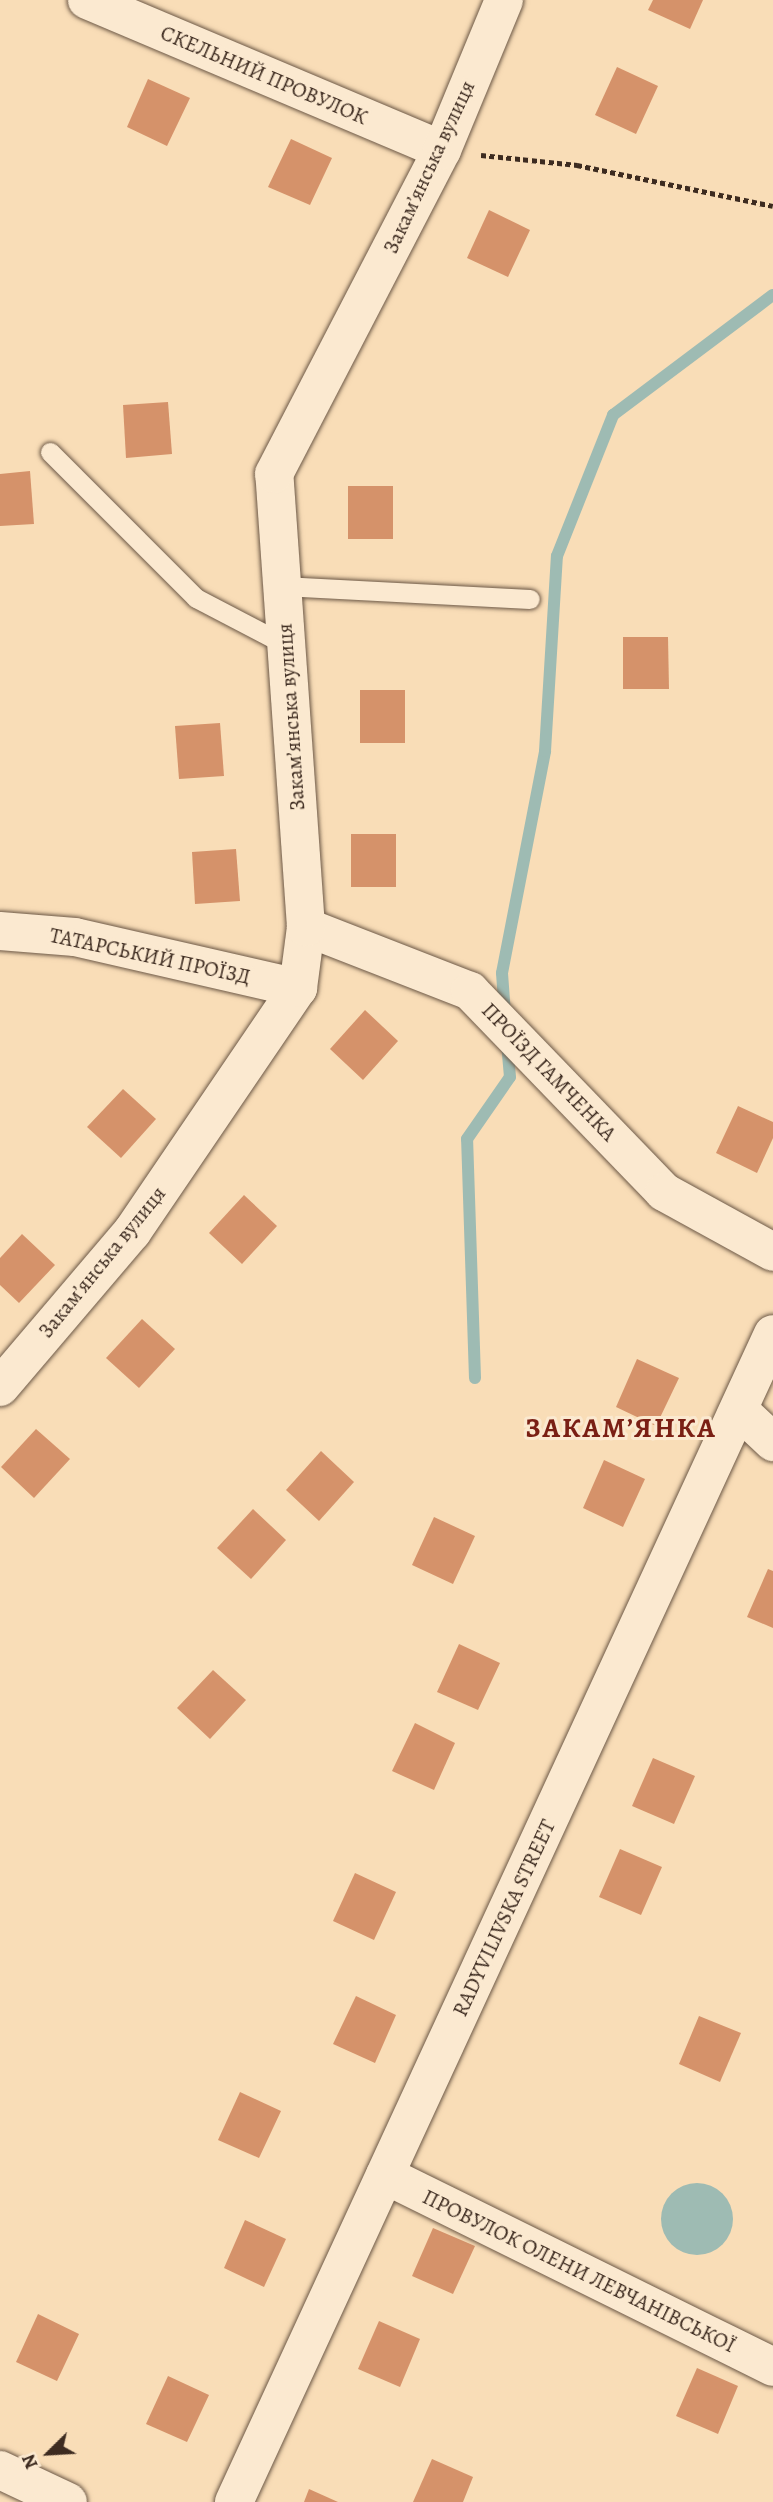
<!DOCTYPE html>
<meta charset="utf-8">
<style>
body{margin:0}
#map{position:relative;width:773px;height:2502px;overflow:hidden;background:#f9ddb7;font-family:Alegreya,serif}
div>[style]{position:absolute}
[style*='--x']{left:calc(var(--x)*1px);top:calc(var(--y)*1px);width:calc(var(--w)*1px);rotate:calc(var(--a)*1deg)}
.water>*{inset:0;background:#9ebbb3}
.round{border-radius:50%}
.stream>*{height:12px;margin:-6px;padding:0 6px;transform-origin:6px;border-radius:6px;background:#9ebbb3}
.building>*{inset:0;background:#d5926a}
.path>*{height:4.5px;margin-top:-2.25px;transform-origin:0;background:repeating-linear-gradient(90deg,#3d2b20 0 5px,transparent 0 8.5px)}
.roads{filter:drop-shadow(0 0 2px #6c5846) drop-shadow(0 0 2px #6c5846)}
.service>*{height:19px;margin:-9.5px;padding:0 9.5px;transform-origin:9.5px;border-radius:9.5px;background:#fbe9d0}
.minor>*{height:38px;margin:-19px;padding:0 19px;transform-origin:19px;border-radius:19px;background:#fbe9d0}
.tertiary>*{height:38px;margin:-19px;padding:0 19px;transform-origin:19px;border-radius:19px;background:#fbe9d0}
span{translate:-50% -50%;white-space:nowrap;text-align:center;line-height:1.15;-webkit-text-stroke:6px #fbe9d0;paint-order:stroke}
.street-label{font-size:21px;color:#3d2b20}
.district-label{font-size:28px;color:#7a1f14;font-weight:700;letter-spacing:2px}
.north{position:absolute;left:14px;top:2418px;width:70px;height:70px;-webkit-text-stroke:5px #fbe9d0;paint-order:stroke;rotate:246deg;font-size:19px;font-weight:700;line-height:28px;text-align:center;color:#3d2b20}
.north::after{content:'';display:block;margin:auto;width:24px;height:32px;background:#3d2b20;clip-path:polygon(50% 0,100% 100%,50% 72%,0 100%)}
</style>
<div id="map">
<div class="water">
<div class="round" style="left:661px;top:2183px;width:72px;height:72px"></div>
</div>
<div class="stream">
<div style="--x:505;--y:1014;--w:41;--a:-94.2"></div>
<div style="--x:502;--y:973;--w:226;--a:-79"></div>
<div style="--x:545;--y:751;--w:195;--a:-86.5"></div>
<div style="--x:557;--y:556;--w:152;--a:-68.3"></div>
<div style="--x:613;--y:415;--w:200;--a:-36.9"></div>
<div style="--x:475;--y:1378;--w:239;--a:-91.9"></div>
<div style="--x:467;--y:1139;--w:75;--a:-55.3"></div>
<div style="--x:510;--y:1077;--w:35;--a:-95"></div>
</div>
<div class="building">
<div style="clip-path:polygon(653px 0,703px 0,690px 29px,648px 10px)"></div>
<div style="clip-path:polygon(617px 67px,658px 86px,636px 134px,595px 115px)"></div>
<div style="clip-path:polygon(148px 79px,190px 98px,167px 146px,127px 127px)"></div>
<div style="clip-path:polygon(291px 139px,332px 158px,310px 205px,268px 187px)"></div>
<div style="clip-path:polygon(489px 210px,530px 230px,508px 277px,467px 258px)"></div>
<div style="clip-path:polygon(168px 402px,172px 454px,126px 458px,123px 405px)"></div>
<div style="clip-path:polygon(30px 471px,34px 524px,0 526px,0 474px)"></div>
<div style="clip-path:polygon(348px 486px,393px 486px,393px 539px,348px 539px)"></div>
<div style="clip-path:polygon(623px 637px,668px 637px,669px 689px,623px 689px)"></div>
<div style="clip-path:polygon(360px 690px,405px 690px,405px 743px,360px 743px)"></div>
<div style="clip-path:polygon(220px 723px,224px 776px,179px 779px,175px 726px)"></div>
<div style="clip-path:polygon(351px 834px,396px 834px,396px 887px,351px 887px)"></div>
<div style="clip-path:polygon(236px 849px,240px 901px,195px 904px,192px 852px)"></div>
<div style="clip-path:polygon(365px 1010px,398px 1041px,363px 1080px,330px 1049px)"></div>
<div style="clip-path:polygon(123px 1089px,156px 1119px,121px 1158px,87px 1127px)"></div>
<div style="clip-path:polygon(738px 1106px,773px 1122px,773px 1138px,757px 1173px,716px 1153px)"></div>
<div style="clip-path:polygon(244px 1195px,277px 1226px,242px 1264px,209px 1233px)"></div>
<div style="clip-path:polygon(22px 1234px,55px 1265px,19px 1303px,0 1285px,0 1258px)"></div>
<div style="clip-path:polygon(142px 1319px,175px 1349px,139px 1388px,106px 1358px)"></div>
<div style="clip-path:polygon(637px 1359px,679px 1378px,656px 1426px,616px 1407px)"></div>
<div style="clip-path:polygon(36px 1429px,70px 1459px,34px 1498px,1px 1467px)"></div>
<div style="clip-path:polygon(321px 1451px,354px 1482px,319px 1521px,286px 1490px)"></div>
<div style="clip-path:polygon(604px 1460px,645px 1479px,623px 1527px,583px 1508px)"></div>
<div style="clip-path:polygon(253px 1509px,286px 1540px,251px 1579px,217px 1548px)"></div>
<div style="clip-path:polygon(434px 1517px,475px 1536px,453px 1584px,412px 1565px)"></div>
<div style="clip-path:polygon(768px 1569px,773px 1571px,773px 1628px,747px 1617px)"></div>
<div style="clip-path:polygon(459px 1644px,500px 1663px,478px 1710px,437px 1692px)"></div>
<div style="clip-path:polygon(213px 1670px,246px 1700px,210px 1739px,177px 1708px)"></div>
<div style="clip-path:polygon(415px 1723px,455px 1743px,434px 1790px,392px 1771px)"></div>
<div style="clip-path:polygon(653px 1758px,695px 1776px,674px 1824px,632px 1806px)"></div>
<div style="clip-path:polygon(620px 1849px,662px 1867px,641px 1915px,599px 1897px)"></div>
<div style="clip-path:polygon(355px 1873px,396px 1892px,374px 1940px,333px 1921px)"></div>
<div style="clip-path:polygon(356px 1996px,396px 2015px,375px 2063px,333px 2044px)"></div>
<div style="clip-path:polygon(699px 2016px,741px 2033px,720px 2082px,679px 2064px)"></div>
<div style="clip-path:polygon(240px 2092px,281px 2111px,259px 2158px,218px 2140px)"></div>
<div style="clip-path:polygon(245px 2220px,286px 2239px,264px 2287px,224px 2268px)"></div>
<div style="clip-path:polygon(433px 2228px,475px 2246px,453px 2294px,412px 2276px)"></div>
<div style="clip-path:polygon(38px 2314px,79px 2334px,57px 2381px,16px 2362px)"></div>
<div style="clip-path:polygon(379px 2321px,420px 2339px,400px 2387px,358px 2369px)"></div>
<div style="clip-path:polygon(697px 2368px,738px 2386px,718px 2434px,676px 2416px)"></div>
<div style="clip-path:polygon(168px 2376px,209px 2395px,187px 2442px,146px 2424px)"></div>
<div style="clip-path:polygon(432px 2459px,473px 2477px,463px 2502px,413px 2502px)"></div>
<div style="clip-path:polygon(309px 2489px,338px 2502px,304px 2502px)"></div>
</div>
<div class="path">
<div style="--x:481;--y:155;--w:97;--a:5.9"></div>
<div style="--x:577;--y:165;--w:200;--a:11.8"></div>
</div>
<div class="roads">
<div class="service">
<div style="--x:50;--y:452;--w:206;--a:45"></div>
<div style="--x:196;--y:598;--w:102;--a:27.6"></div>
<div style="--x:282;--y:586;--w:248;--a:3"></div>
</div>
<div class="minor">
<div style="--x:87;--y:0;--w:385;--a:22.9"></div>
<div style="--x:306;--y:927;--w:176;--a:21.3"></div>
<div style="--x:470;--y:991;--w:279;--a:46"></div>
<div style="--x:664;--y:1192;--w:124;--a:28.8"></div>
<div style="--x:0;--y:931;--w:75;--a:4.6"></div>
<div style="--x:75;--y:937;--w:229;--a:12.9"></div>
<div style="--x:0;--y:1387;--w:204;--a:-49.6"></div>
<div style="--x:132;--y:1232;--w:295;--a:-55.8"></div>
<div style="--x:298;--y:988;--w:62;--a:-82.5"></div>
<div style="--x:306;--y:927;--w:454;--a:-94"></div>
<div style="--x:274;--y:474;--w:365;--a:-62.6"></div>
<div style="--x:442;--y:150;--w:162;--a:-67.5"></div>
<div style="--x:739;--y:1410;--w:47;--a:43.3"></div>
<div style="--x:385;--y:2175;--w:433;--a:26.3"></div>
<div style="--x:0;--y:2470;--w:75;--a:25.2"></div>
</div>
<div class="tertiary">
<div style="--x:234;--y:2502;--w:1286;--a:-65.23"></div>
</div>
</div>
<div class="street-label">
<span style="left:264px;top:75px;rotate:23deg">СКЕЛЬНИЙ ПРОВУЛОК</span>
<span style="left:429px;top:167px;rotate:-65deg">Закамʼянська вулиця</span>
<span style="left:291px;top:717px;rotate:-94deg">Закамʼянська вулиця</span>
<span style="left:150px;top:956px;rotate:12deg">ТАТАРСЬКИЙ ПРОЇЗД</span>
<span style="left:549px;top:1072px;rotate:46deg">ПРОЇЗД ГАМЧЕНКА</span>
<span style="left:102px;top:1262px;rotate:-51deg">Закамʼянська вулиця</span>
<span style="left:504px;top:1918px;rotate:-65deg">RADYVILIVSKA STREET</span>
<span style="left:579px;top:2271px;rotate:26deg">ПРОВУЛОК ОЛЕНИ ЛЕВЧАНІВСЬКОЇ</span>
</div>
<div class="district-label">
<span style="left:621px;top:1428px">ЗАКАМ’ЯНКА</span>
</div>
<div class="north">N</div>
</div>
